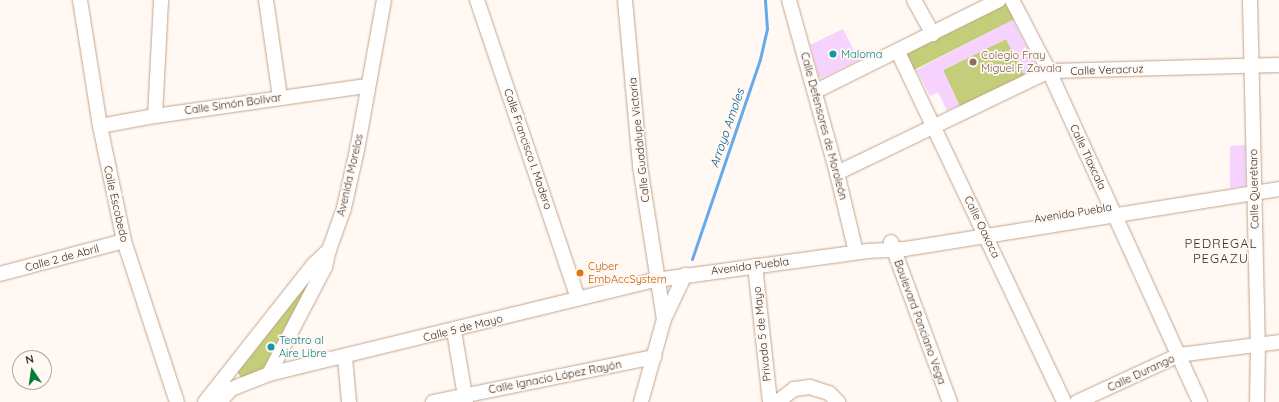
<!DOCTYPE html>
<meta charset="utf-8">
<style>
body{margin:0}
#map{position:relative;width:1279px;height:402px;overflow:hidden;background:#fff8f3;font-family:Quicksand,sans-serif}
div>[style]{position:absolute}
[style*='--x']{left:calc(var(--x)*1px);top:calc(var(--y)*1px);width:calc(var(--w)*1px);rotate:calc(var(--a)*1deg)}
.green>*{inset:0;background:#c4ce7a}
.stream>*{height:3px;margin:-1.5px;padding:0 1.5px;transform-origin:1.5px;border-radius:1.5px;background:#65abeb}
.building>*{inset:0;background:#f6d3ff}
.roads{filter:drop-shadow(0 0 1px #c2a48c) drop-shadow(0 0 1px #c2a48c)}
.minor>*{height:14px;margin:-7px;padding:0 7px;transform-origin:7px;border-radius:7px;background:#fff}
.dots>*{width:11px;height:11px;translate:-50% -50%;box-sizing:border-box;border:2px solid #fff8f3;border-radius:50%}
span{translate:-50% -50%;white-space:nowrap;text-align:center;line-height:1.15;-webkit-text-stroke:3.5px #fff8f3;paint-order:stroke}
.culture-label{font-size:11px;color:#0d838f}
.left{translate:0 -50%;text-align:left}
.education-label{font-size:11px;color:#785e54}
.street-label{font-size:11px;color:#3c3026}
.food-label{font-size:11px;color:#c56008}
.water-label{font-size:12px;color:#015891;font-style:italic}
.quarter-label{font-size:13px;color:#3c3026;letter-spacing:1px}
.north{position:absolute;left:12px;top:350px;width:40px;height:40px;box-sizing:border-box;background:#fff8f3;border:1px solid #b1a8a1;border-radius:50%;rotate:347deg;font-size:11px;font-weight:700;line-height:16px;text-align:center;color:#3c3026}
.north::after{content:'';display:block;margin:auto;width:14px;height:18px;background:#057e35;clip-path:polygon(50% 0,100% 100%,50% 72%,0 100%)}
</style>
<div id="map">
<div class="green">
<div style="clip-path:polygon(999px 0,1012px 0,1021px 16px,908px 73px,898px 52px)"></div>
<div style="clip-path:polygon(1006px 39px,1028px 82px,963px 113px,943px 70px)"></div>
<div style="clip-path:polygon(321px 267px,266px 366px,251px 379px,242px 380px,236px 369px)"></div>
</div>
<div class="stream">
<div style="--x:692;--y:259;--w:211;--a:-71.2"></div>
<div style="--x:760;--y:59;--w:31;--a:-77"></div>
<div style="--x:767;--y:29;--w:29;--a:-94"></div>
</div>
<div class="building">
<div style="clip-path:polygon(1013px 20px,1037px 67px,1024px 74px,1006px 39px,943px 70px,959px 105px,947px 111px,938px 92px,930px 96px,916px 70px)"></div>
<div style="clip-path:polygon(843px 29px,859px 60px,822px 78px,819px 77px,810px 45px)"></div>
<div style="clip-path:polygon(1245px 145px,1246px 186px,1230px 188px,1230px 146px)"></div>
<div style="clip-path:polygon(583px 268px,586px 276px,580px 278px,577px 270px)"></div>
</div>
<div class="roads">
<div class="minor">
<div style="--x:80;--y:0;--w:128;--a:81"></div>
<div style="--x:100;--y:126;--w:117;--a:78.2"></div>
<div style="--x:124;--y:241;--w:169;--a:71.8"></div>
<div style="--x:266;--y:0;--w:98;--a:81.8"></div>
<div style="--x:477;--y:0;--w:315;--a:71.3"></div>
<div style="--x:625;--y:0;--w:167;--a:84.8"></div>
<div style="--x:640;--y:166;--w:155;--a:81.1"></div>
<div style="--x:789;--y:0;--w:180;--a:74.5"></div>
<div style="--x:837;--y:173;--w:81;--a:76.5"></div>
<div style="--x:914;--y:0;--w:39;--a:61"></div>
<div style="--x:1012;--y:0;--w:80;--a:62.5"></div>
<div style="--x:1049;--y:71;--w:364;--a:65.5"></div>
<div style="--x:1250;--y:0;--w:344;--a:88.7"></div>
<div style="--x:1258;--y:344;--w:58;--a:91"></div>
<div style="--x:898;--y:52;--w:387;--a:64.6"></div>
<div style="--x:816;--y:91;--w:204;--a:-26.4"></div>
<div style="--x:155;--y:116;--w:116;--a:-87"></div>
<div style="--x:100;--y:126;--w:56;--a:-10.3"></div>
<div style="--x:155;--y:116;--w:214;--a:-8.1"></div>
<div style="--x:837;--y:173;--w:235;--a:-25.7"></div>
<div style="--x:1049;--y:71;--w:230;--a:-1.5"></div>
<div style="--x:891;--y:242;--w:171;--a:69.8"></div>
<div style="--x:755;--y:266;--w:137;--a:83.7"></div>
<div style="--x:0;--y:274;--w:128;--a:-14.9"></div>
<div style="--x:454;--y:331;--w:72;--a:80.4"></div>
<div style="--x:345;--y:358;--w:44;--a:84.8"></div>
<div style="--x:269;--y:374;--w:121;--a:-62.4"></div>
<div style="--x:325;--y:267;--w:17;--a:-77"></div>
<div style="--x:205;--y:402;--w:176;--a:-51.7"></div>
<div style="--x:314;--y:264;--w:21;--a:-43"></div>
<div style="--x:329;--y:250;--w:45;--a:-70.3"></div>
<div style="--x:344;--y:208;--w:59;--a:-77.4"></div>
<div style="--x:357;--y:150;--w:152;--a:-79.8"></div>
<div style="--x:220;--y:402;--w:17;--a:-50"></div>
<div style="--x:231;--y:389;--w:41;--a:-21.5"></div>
<div style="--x:269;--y:374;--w:398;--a:-13.7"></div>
<div style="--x:656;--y:280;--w:214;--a:-7.8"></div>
<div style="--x:868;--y:251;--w:37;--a:-3"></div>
<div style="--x:905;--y:249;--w:379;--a:-9.1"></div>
<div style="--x:433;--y:402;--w:226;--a:-11.5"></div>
<div style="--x:641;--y:402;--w:86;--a:-74.5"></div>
<div style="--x:664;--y:319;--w:49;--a:-64.5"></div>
<div style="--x:777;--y:402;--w:21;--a:-37"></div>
<div style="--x:794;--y:389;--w:16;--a:-7"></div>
<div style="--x:810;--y:387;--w:20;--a:18"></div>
<div style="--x:829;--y:393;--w:13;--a:45"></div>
<div style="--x:1077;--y:402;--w:112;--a:-24.7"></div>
<div style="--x:1179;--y:355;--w:101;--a:-7.4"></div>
</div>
</div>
<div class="dots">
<div style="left:833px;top:54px;background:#0f9aa8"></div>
<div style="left:973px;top:62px;background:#8d6e63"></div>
<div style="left:580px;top:273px;background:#e8710a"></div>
<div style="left:271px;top:347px;background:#0f9aa8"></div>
</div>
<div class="culture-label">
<span class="left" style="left:841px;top:54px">Maloma</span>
<span class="left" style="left:279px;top:347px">Teatro al<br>Aire Libre</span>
</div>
<div class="education-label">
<span class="left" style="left:981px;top:62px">Colegio Fray<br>Miguel F Zavala</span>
</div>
<div class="street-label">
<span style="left:1107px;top:70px;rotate:-2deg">Calle Veracruz</span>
<span style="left:233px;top:104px;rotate:-8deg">Calle Simón Bolívar</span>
<span style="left:824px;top:126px;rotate:75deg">Calle Defensores de Moroleón</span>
<span style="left:639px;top:140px;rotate:-96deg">Calle Guadalupe Victoria</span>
<span style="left:528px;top:149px;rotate:71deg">Calle Francisco I. Madero</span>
<span style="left:1088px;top:157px;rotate:65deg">Calle Tlaxcala</span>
<span style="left:350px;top:175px;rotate:-77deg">Avenida Morelos</span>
<span style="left:1254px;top:189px;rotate:-91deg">Calle Querétaro</span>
<span style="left:116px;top:204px;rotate:77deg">Calle Escobedo</span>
<span style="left:1073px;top:213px;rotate:-9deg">Avenida Puebla</span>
<span style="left:982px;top:227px;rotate:64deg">Calle Oaxaca</span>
<span style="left:62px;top:258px;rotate:-15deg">Calle 2 de Abril</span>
<span style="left:750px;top:266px;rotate:-7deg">Avenida Puebla</span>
<span style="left:920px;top:322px;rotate:70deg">Boulevard Ponciano Vega</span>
<span style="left:463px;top:328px;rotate:-14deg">Calle 5 de Mayo</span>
<span style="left:762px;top:334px;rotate:-96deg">Privada 5 de Mayo</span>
<span style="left:1141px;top:373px;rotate:-25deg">Calle Durango</span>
<span style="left:555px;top:377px;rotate:-11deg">Calle Ignacio López Rayón</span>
</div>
<div class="food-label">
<span class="left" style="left:588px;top:273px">Cyber<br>EmbAccSystem</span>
</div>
<div class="water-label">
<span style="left:727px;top:128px;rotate:-71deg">Arroyo Amoles</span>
</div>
<div class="quarter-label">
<span style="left:1221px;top:251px">PEDREGAL<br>PEGAZU</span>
</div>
<div class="north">N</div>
</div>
